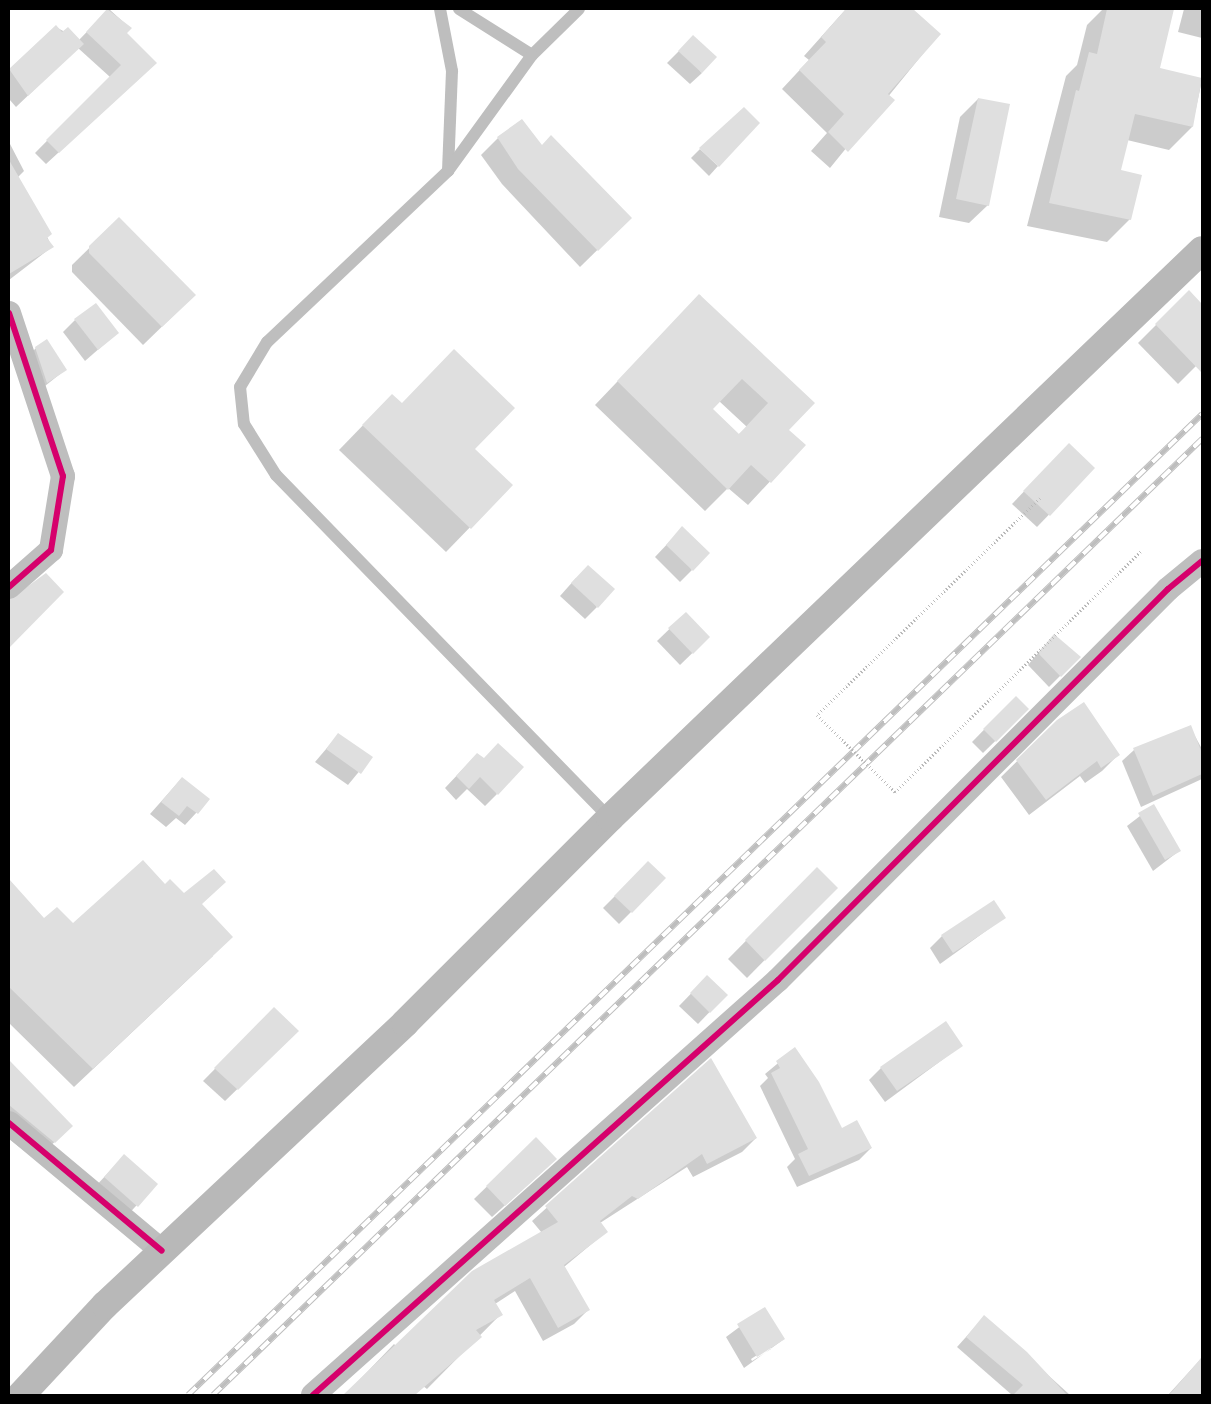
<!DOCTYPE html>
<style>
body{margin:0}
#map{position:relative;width:1211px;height:1404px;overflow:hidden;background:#fff;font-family:"Archivo Narrow",sans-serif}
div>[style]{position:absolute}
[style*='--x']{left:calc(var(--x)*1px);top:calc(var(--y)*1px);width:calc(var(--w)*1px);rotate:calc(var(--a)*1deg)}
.shadow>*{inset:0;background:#0003}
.building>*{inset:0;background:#dfdfdf}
.lane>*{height:12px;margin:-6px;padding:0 6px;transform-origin:6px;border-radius:6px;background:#bebebe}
.street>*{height:24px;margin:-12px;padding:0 12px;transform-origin:12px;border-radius:12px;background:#bebebe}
.secondary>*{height:28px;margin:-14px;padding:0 14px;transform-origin:14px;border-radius:14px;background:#b8b8b8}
.rail>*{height:5.5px;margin-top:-2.75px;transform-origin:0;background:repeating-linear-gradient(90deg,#fff 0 11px,#bebebe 0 22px);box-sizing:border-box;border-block:1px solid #bebebe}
.path-bridge>*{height:3px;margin-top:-1.5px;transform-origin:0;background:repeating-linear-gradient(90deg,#b9b9b9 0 1px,transparent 0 3.5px)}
.cycleway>*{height:6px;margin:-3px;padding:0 3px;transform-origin:3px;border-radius:3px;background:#d6006c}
span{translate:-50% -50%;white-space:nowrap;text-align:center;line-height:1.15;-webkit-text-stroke:4px #fff;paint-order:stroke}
.frame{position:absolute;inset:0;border:10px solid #000;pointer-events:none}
</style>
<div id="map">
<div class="shadow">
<div style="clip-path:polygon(109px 9px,130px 28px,126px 33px,143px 75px,46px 164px,35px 153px,110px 77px,78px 48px,16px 107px,9px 99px,9px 71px,56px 27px,79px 40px)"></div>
<div style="clip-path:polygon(846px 9px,911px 9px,939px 34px,830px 168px,811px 151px,827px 133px,782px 89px,809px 60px,804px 56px)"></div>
<div style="clip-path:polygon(1103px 9px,1138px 9px,1171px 16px,1158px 69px,1202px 80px,1192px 127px,1169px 150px,1127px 140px,1120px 171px,1130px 219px,1107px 242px,1027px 226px,1066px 76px,1077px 65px,1087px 25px)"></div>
<div style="clip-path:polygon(1184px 9px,1202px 9px,1202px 38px,1178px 32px)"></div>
<div style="clip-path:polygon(681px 49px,702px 73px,690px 84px,667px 63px)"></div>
<div style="clip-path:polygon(978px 99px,988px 205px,969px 223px,939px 217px,960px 117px)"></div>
<div style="clip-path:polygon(498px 138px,542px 147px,630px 218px,580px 267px,502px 184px,481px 155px)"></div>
<div style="clip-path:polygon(9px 142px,24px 171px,18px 177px,52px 247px,9px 280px)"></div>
<div style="clip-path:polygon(700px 149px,718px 166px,709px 176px,691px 158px)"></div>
<div style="clip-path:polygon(119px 219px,176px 313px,143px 345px,72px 272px,72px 265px)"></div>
<div style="clip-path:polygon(1189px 292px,1202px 306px,1202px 360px,1178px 384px,1138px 343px)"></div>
<div style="clip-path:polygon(evenodd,700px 295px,787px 430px,804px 445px,748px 505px,728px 488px,705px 511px,595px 405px,700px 295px,719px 401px,747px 427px,738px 435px,711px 409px,719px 401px)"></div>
<div style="clip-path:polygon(75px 320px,117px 333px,85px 361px,63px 332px)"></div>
<div style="clip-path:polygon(36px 348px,65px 370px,35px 394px,24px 360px)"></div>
<div style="clip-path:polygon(401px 404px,474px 449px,511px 485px,446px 552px,339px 450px,369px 419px)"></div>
<div style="clip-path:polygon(1057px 457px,1094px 468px,1037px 527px,1012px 504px)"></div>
<div style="clip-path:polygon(671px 540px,692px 570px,680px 582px,655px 557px)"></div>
<div style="clip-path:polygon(576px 578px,597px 607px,585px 619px,560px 596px)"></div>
<div style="clip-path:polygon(62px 592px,9px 647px,9px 598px)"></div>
<div style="clip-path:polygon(686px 613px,709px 637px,680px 665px,657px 641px)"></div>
<div style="clip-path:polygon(1043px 647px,1079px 657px,1049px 687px,1028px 665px)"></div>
<div style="clip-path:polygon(1016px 697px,1028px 709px,983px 753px,972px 742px)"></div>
<div style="clip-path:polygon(1058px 721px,1118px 755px,1102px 771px,1085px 783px,1080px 776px,1029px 815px,1001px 777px)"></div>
<div style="clip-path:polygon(1190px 727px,1202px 749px,1202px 779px,1141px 807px,1122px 761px,1134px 750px)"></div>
<div style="clip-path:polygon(338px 735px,371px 757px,348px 785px,315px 762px)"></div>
<div style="clip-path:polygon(477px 754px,497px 794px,485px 806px,467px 789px,456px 800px,445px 788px)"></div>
<div style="clip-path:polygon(182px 778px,208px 800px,185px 825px,176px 818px,166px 827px,150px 814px)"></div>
<div style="clip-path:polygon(1153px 806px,1179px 851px,1153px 871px,1127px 826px)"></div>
<div style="clip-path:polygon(648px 863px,631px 912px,619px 924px,603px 908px)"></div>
<div style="clip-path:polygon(817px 869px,836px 888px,747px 978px,728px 959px)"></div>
<div style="clip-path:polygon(9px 881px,44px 920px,73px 925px,165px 886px,201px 905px,213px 956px,74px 1087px,9px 1023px)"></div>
<div style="clip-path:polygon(1004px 918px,940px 964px,930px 948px,942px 936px)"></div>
<div style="clip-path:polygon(707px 977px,726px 995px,698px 1024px,679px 1006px)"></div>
<div style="clip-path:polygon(274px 1009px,285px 1043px,225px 1101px,203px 1081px)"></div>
<div style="clip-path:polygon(961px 1046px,885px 1102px,869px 1080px,881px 1068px)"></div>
<div style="clip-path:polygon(795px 1049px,842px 1130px,871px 1148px,859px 1160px,797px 1187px,787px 1167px,795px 1159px,760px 1086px,768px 1078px,765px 1074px)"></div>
<div style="clip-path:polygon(711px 1060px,756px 1138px,742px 1152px,693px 1177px,687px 1167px,600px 1223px,606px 1232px,564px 1267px,588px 1310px,574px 1324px,543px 1341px,515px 1291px,495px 1304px,501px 1314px,427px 1389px,423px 1386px,413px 1395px,345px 1395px,394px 1344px,398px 1348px,542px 1233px,532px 1221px)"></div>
<div style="clip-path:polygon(9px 1062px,71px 1126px,36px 1160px,9px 1139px)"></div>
<div style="clip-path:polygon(536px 1139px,543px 1171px,492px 1217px,474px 1199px)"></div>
<div style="clip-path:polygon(124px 1156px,156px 1184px,125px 1218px,93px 1189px)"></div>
<div style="clip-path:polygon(evenodd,765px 1308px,784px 1339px,744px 1368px,726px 1337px,765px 1308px,771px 1346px,771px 1349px,752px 1361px,751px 1359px,771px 1346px)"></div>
<div style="clip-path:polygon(984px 1317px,1070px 1395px,1012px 1395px,957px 1347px)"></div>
<div style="clip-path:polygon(1202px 1357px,1202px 1395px,1168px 1395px,1199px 1361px)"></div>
</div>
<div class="building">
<div style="clip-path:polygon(107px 9px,132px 28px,127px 33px,157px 63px,59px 153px,46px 140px,121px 65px,86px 32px)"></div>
<div style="clip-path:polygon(846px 9px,913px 9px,941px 34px,888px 94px,895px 100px,848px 152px,828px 132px,844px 114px,799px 70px,826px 42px,821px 37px)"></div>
<div style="clip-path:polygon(1107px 9px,1174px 9px,1160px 68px,1202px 78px,1193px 127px,1135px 114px,1121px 170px,1142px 175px,1131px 220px,1049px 203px,1076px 90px,1079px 91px,1089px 52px,1097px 54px)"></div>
<div style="clip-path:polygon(56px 25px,62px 32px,68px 27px,84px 44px,28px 96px,9px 69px)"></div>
<div style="clip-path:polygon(693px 35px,717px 57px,702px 73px,678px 51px)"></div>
<div style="clip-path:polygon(978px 98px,1010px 104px,989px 206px,956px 199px)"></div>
<div style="clip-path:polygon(744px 107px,760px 123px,719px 167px,699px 148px)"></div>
<div style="clip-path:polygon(522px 119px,542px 145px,551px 135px,632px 218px,598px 251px,518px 169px,497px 137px)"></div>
<div style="clip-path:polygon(9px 160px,52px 234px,47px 238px,54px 247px,9px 274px)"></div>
<div style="clip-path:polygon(119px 217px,196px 295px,162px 327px,89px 253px,89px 246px)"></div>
<div style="clip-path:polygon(1189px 290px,1202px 304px,1202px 373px,1155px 324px)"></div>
<div style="clip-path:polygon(evenodd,699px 294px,815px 403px,789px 430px,806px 445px,771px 483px,751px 465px,728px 490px,617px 381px,699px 294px,742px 379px,768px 403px,739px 434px,713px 409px,742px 379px)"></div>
<div style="clip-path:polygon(96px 303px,119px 333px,98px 350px,74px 319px)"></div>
<div style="clip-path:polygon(47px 339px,67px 370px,47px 383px,35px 347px)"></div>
<div style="clip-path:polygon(454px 349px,515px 408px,475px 449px,513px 485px,471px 529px,362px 425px,392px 394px,402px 403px)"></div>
<div style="clip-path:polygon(1069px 443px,1095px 468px,1050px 516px,1023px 491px)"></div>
<div style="clip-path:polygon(682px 526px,710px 553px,693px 571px,666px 545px)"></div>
<div style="clip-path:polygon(588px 565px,615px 589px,598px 608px,571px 583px)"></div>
<div style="clip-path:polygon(46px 573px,64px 592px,9px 648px,9px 600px)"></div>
<div style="clip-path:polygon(686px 612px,710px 637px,693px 654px,668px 628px)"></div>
<div style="clip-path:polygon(1054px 634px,1081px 657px,1061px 677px,1038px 653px)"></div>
<div style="clip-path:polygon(1016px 696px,1029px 709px,996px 742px,983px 729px)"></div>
<div style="clip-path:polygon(1084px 702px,1120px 755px,1101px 768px,1097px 761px,1046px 800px,1016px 760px,1057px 720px)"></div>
<div style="clip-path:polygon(1191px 725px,1202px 753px,1202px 774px,1153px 796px,1133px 748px)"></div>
<div style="clip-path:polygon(338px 733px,373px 757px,361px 774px,326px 749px)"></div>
<div style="clip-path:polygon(498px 743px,524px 767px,498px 795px,480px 777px,469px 789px,456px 776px,477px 753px,484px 758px)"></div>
<div style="clip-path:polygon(182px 777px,210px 799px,198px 814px,187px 806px,179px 816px,161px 802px)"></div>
<div style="clip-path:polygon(1154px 804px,1181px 851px,1165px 860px,1138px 813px)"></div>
<div style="clip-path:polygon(143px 860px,165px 884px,170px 879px,184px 893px,214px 869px,226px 882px,202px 904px,233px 937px,93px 1069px,9px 987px,9px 879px,44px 918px,57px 907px,73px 923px)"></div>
<div style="clip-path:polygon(648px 861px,666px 878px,632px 913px,614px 896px)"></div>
<div style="clip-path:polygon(817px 867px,838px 888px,765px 961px,745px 940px)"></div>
<div style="clip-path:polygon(994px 900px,1006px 918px,953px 953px,941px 935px)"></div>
<div style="clip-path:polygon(707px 975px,728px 995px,710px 1013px,690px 993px)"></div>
<div style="clip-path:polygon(274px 1007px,299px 1031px,238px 1090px,214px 1068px)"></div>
<div style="clip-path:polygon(946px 1021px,963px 1046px,897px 1091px,880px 1067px)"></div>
<div style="clip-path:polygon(795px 1047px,819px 1082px,842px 1128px,857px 1120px,872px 1148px,809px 1176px,798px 1154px,808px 1149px,771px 1073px,780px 1068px,776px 1061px)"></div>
<div style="clip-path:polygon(711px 1058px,757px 1138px,707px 1164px,702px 1154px,638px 1199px,632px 1196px,600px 1221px,608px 1232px,564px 1265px,590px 1310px,558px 1328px,530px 1278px,494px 1300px,503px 1315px,476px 1330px,482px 1337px,415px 1395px,343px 1395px,472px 1271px,558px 1222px,545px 1206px)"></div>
<div style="clip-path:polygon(9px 1060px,73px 1126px,55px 1143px,9px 1105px)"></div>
<div style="clip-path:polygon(536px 1137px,557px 1159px,505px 1206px,486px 1186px)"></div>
<div style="clip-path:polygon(124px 1154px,158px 1184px,138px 1207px,104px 1177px)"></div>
<div style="clip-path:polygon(765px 1307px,785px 1339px,757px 1357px,737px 1324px)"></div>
<div style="clip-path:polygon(984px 1315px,1027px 1352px,1067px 1395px,1013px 1395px,1023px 1385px,966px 1337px)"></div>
<div style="clip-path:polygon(1202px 1357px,1202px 1395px,1169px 1395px)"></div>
</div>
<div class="lane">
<div style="--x:440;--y:9;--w:63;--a:79"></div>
<div style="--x:452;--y:71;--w:100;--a:92.3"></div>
<div style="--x:459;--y:9;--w:86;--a:32.2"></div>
<div style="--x:579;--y:9;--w:66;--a:135.6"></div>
<div style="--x:532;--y:55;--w:143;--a:125.9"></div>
<div style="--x:448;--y:171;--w:249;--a:136.6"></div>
<div style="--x:267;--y:342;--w:52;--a:121"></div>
<div style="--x:240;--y:387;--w:37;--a:84"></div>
<div style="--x:244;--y:424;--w:60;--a:57.9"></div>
<div style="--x:276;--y:475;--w:479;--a:45.8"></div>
</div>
<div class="street">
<div style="--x:9;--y:313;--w:172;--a:71.7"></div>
<div style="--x:63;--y:476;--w:75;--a:99.2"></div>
<div style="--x:51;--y:550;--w:56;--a:138.6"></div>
<div style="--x:9;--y:1123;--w:199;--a:39.9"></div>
<div style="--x:313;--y:1395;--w:623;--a:-41.75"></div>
<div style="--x:778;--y:980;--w:552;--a:-45.07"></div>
<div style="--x:1168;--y:589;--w:44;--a:-39.5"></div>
</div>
<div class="secondary">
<div style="--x:21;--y:1395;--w:123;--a:-47"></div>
<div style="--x:105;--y:1305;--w:412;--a:-43.2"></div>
<div style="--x:405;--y:1023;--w:290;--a:-45"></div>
<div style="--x:610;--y:818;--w:820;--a:-43.81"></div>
</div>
<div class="rail">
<div style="--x:188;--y:1395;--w:1411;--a:-44.05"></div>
<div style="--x:213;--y:1395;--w:1376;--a:-44.03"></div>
</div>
<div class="path-bridge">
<div style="--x:1040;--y:498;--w:311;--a:135.8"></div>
<div style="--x:817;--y:715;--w:110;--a:44.6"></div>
<div style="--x:895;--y:792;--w:344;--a:-44.4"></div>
</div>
<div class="cycleway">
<div style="--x:9;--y:313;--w:172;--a:71.7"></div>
<div style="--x:63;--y:476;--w:75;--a:99.2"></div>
<div style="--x:51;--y:550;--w:56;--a:138.6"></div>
<div style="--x:9;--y:1123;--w:199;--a:39.9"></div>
<div style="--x:313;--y:1395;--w:623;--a:-41.75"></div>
<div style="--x:778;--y:980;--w:552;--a:-45.07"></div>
<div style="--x:1168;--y:589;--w:44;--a:-39.5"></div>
</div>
<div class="frame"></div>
</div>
